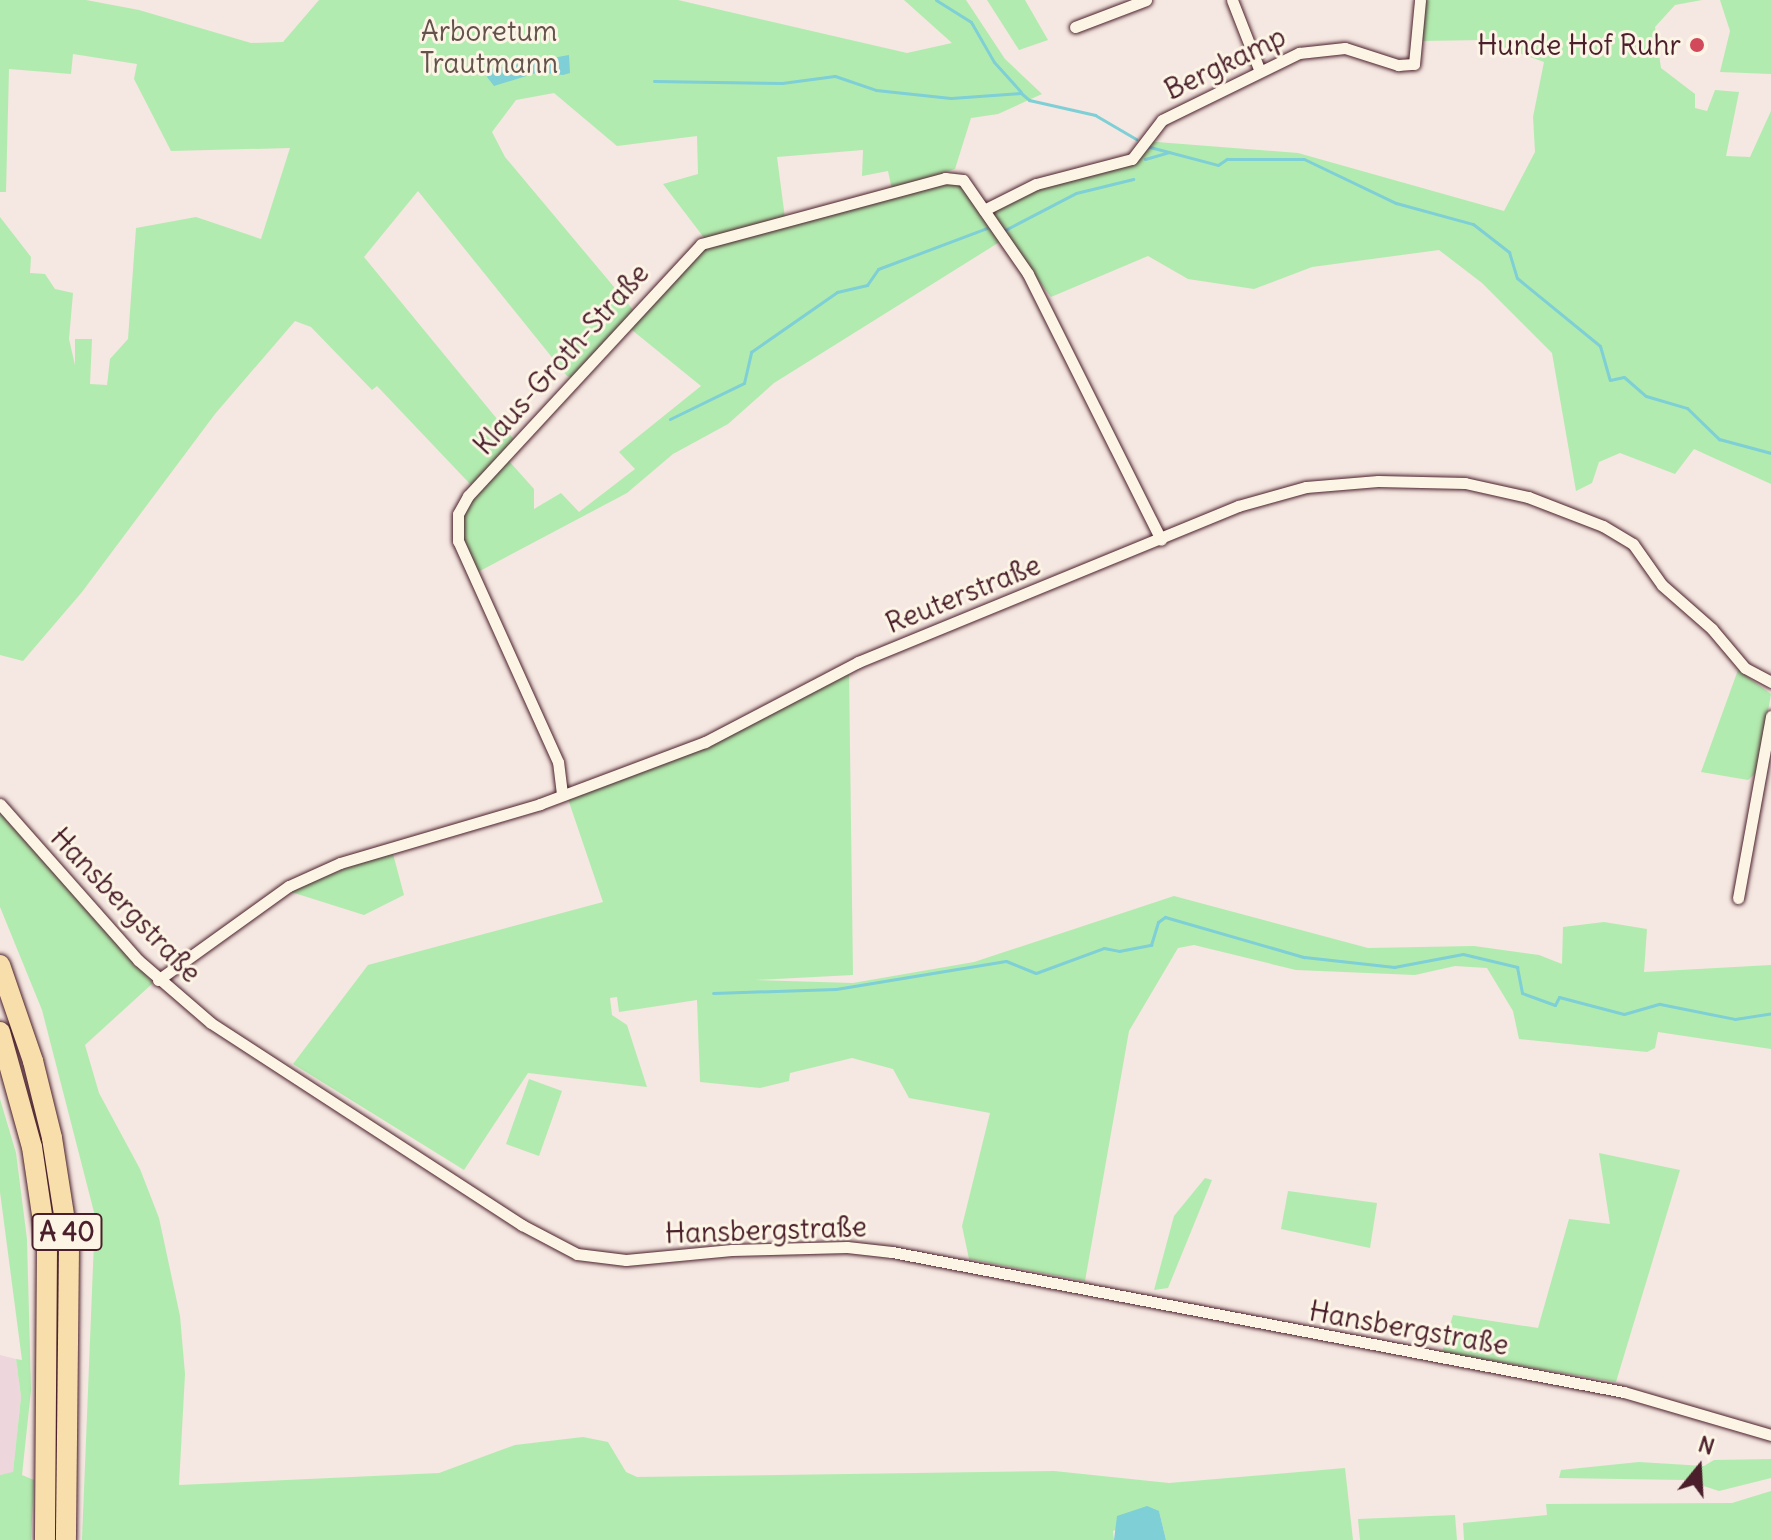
<!DOCTYPE html>
<meta charset="utf-8">
<style>
body{margin:0}
#map{position:relative;width:1771px;height:1540px;overflow:hidden;background:#f5e7e1;font-family:Delius,sans-serif}
div>[style]{position:absolute}
[style*='--x']{left:calc(var(--x)*1px);top:calc(var(--y)*1px);width:calc(var(--w)*1px);rotate:calc(var(--a)*1deg)}
.built>*{inset:0;background:#edd6dc}
.green>*{inset:0;background:#b2ebaf}
.water>*{inset:0;background:#7ecfd6}
.stream>*{height:3px;margin:-1.5px;padding:0 1.5px;transform-origin:1.5px;border-radius:1.5px;background:#7ecfd6}
.roads{filter:drop-shadow(0 0 2px #4a1f2b) drop-shadow(0 0 2px #4a1f2b)}
.street>*{height:11px;margin:-5.5px;padding:0 5.5px;transform-origin:5.5px;border-radius:5.5px;background:#fcf5e5}
.highway>*{height:20px;margin:-10px;padding:0 10px;transform-origin:10px;border-radius:10px;background:#f8deab}
.dots>*{width:22px;height:22px;translate:-50% -50%;box-sizing:border-box;border:4px solid #fcf5e5;border-radius:50%}
span{translate:-50% -50%;white-space:nowrap;text-align:center;line-height:1.15;-webkit-text-stroke:6px #fcf5e5;paint-order:stroke}
.shield-label span{padding:2px 6px;background:#fcf5e5;border:2px solid;border-radius:6px;-webkit-text-stroke-width:0}
.shield-label{font-size:26px;color:#4a1f2b;font-weight:700}
.park-label{font-size:28px;color:#64524c}
.poi-label{font-size:28px;color:#4a1f2b}
.right{translate:-100% -50%;text-align:right}
.street-label{font-size:28px;color:#4a1f2b}
.north{position:absolute;left:1659px;top:1428px;width:80px;height:80px;-webkit-text-stroke:6px #fcf5e5;paint-order:stroke;rotate:18deg;font-size:22px;font-weight:700;line-height:32px;text-align:center;color:#4a1f2b}
.north::after{content:'';display:block;margin:auto;width:28px;height:36px;background:#4a1f2b;clip-path:polygon(50% 0,100% 100%,50% 72%,0 100%)}
</style>
<div id="map">
<div class="built">
<div style="clip-path:polygon(0 1355px,16px 1359px,21px 1397px,13px 1473px,0 1475px)"></div>
</div>
<div class="green">
<div style="clip-path:polygon(0 0,86px 0,139px 10px,251px 43px,283px 42px,319px 0,678px 0,907px 53px,952px 43px,904px 0,966px 0,1005px 59px,1042px 94px,998px 114px,971px 118px,955px 169px,892px 190px,888px 171px,862px 176px,863px 150px,777px 157px,785px 218px,705px 239px,663px 184px,698px 174px,697px 136px,617px 146px,554px 93px,516px 100px,492px 132px,505px 157px,635px 312px,574px 378px,567px 376px,418px 191px,364px 257px,516px 442px,471px 485px,377px 386px,372px 390px,311px 327px,295px 321px,215px 414px,82px 592px,23px 661px,0 655px,0 217px,31px 257px,30px 273px,45px 274px,55px 289px,73px 293px,69px 339px,75px 365px,75px 339px,92px 339px,90px 384px,107px 385px,110px 359px,128px 339px,136px 228px,196px 217px,261px 239px,290px 148px,171px 151px,134px 79px,137px 64px,73px 54px,71px 74px,9px 69px,6px 192px,0 192px)"></div>
<div style="clip-path:polygon(987px 0,1025px 0,1048px 40px,1019px 50px)"></div>
<div style="clip-path:polygon(1421px 0,1702px 0,1675px 5px,1655px 27px,1661px 68px,1695px 94px,1695px 108px,1707px 111px,1715px 90px,1739px 92px,1726px 156px,1750px 157px,1771px 111px,1771px 484px,1694px 449px,1675px 474px,1620px 453px,1599px 462px,1592px 483px,1576px 491px,1552px 353px,1482px 283px,1439px 250px,1312px 267px,1254px 289px,1188px 279px,1148px 256px,1051px 297px,1006px 238px,774px 383px,728px 424px,673px 454px,627px 493px,478px 572px,460px 533px,465px 507px,509px 461px,534px 489px,534px 509px,561px 493px,579px 512px,635px 469px,619px 452px,701px 386px,627px 326px,706px 245px,946px 181px,959px 182px,982px 215px,1036px 188px,1132px 161px,1144px 141px,1298px 153px,1504px 211px,1535px 152px,1533px 117px,1544px 62px,1484px 40px,1419px 41px)"></div>
<div style="clip-path:polygon(1720px 0,1771px 0,1771px 74px,1720px 72px,1730px 31px)"></div>
<div style="clip-path:polygon(849px 670px,853px 975px,755px 980px,853px 983px,974px 962px,1174px 896px,1368px 948px,1474px 946px,1539px 955px,1562px 964px,1563px 927px,1604px 922px,1647px 929px,1644px 972px,1771px 965px,1771px 1049px,1658px 1032px,1655px 1048px,1647px 1052px,1519px 1039px,1513px 1011px,1487px 968px,1455px 966px,1415px 975px,1296px 970px,1194px 945px,1178px 948px,1129px 1031px,1085px 1281px,969px 1259px,962px 1226px,990px 1113px,909px 1098px,893px 1069px,852px 1058px,790px 1073px,789px 1081px,760px 1088px,700px 1082px,697px 1000px,619px 1012px,617px 997px,610px 998px,612px 1015px,627px 1025px,647px 1087px,528px 1073px,464px 1170px,293px 1064px,368px 965px,603px 902px,568px 799px,706px 746px)"></div>
<div style="clip-path:polygon(1738px 670px,1771px 694px,1757px 772px,1748px 780px,1701px 772px)"></div>
<div style="clip-path:polygon(0 813px,153px 983px,85px 1045px,99px 1093px,140px 1169px,159px 1218px,180px 1316px,185px 1374px,179px 1485px,439px 1473px,515px 1445px,583px 1437px,608px 1442px,626px 1472px,637px 1477px,1054px 1471px,1169px 1483px,1345px 1468px,1353px 1540px,1166px 1540px,1159px 1511px,1113px 1531px,1114px 1540px,82px 1540px,95px 1216px,42px 1010px,0 907px)"></div>
<div style="clip-path:polygon(392px 850px,404px 895px,364px 915px,288px 891px)"></div>
<div style="clip-path:polygon(529px 1079px,562px 1091px,539px 1156px,506px 1144px)"></div>
<div style="clip-path:polygon(0 1099px,16px 1153px,27px 1239px,31px 1390px,22px 1475px,34px 1480px,31px 1540px,0 1540px,0 1475px,13px 1472px,21px 1397px,16px 1359px,22px 1360px,0 1192px)"></div>
<div style="clip-path:polygon(1599px 1153px,1680px 1170px,1616px 1382px,1442px 1352px,1453px 1315px,1538px 1328px,1569px 1219px,1610px 1224px)"></div>
<div style="clip-path:polygon(1205px 1178px,1212px 1180px,1168px 1288px,1154px 1290px,1174px 1216px)"></div>
<div style="clip-path:polygon(1288px 1191px,1377px 1203px,1370px 1248px,1281px 1229px)"></div>
<div style="clip-path:polygon(1771px 1459px,1771px 1478px,1719px 1491px,1685px 1480px,1559px 1478px,1561px 1470px,1639px 1462px,1704px 1466px,1714px 1460px)"></div>
<div style="clip-path:polygon(1771px 1491px,1771px 1540px,1464px 1540px,1463px 1523px,1547px 1515px,1546px 1504px,1732px 1503px)"></div>
<div style="clip-path:polygon(1455px 1515px,1457px 1540px,1360px 1540px,1358px 1519px)"></div>
</div>
<div class="water">
<div style="clip-path:polygon(569px 55px,570px 73px,563px 75px,539px 72px,494px 86px,487px 77px,491px 69px)"></div>
<div style="clip-path:polygon(1147px 1506px,1159px 1511px,1166px 1540px,1114px 1540px,1117px 1516px)"></div>
</div>
<div class="stream">
<div style="--x:936;--y:0;--w:41;--a:32.2"></div>
<div style="--x:971;--y:22;--w:46;--a:60.1"></div>
<div style="--x:994;--y:62;--w:40;--a:48"></div>
<div style="--x:654;--y:81;--w:128;--a:0.9"></div>
<div style="--x:782;--y:83;--w:53;--a:-7.5"></div>
<div style="--x:835;--y:76;--w:43;--a:18.9"></div>
<div style="--x:876;--y:90;--w:75;--a:6.1"></div>
<div style="--x:951;--y:98;--w:70;--a:-4.1"></div>
<div style="--x:1021;--y:93;--w:11;--a:41"></div>
<div style="--x:1029;--y:100;--w:68;--a:12.8"></div>
<div style="--x:1095;--y:115;--w:48;--a:30.3"></div>
<div style="--x:1146;--y:146;--w:74;--a:14.8"></div>
<div style="--x:1218;--y:165;--w:11;--a:-34"></div>
<div style="--x:1227;--y:159;--w:77;--a:0"></div>
<div style="--x:1304;--y:159;--w:102;--a:25.6"></div>
<div style="--x:1396;--y:203;--w:80;--a:15.3"></div>
<div style="--x:1473;--y:224;--w:46;--a:37.9"></div>
<div style="--x:1509;--y:252;--w:27;--a:73"></div>
<div style="--x:1517;--y:278;--w:107;--a:39.3"></div>
<div style="--x:1600;--y:346;--w:35;--a:74"></div>
<div style="--x:1610;--y:380;--w:14;--a:-12"></div>
<div style="--x:1624;--y:377;--w:29;--a:41"></div>
<div style="--x:1646;--y:396;--w:43;--a:16.3"></div>
<div style="--x:1687;--y:408;--w:45;--a:44.1"></div>
<div style="--x:1719;--y:439;--w:54;--a:15.1"></div>
<div style="--x:1145;--y:159;--w:25;--a:-16"></div>
<div style="--x:1003;--y:231;--w:82;--a:-27.5"></div>
<div style="--x:1076;--y:193;--w:59;--a:-13.8"></div>
<div style="--x:670;--y:419;--w:82;--a:-25.9"></div>
<div style="--x:744;--y:383;--w:32;--a:-77"></div>
<div style="--x:751;--y:352;--w:105;--a:-34.9"></div>
<div style="--x:837;--y:292;--w:31;--a:-13"></div>
<div style="--x:867;--y:285;--w:19;--a:-55"></div>
<div style="--x:878;--y:269;--w:116;--a:-20.6"></div>
<div style="--x:713;--y:993;--w:123;--a:-1.9"></div>
<div style="--x:836;--y:989;--w:172;--a:-9.4"></div>
<div style="--x:1006;--y:961;--w:32;--a:22"></div>
<div style="--x:1036;--y:973;--w:72;--a:-20.2"></div>
<div style="--x:1104;--y:948;--w:15;--a:11"></div>
<div style="--x:1119;--y:951;--w:33;--a:-11"></div>
<div style="--x:1151;--y:945;--w:24;--a:-73"></div>
<div style="--x:1158;--y:922;--w:9;--a:-36"></div>
<div style="--x:1165;--y:917;--w:145;--a:16.1"></div>
<div style="--x:1304;--y:957;--w:91;--a:6.3"></div>
<div style="--x:1394;--y:967;--w:70;--a:-10.7"></div>
<div style="--x:1463;--y:954;--w:56;--a:13.5"></div>
<div style="--x:1517;--y:967;--w:26;--a:79"></div>
<div style="--x:1522;--y:993;--w:35;--a:20"></div>
<div style="--x:1555;--y:1005;--w:9;--a:-63"></div>
<div style="--x:1559;--y:997;--w:67;--a:14.7"></div>
<div style="--x:1624;--y:1014;--w:37;--a:-16"></div>
<div style="--x:1660;--y:1004;--w:76;--a:11.3"></div>
<div style="--x:1735;--y:1019;--w:36;--a:-9"></div>
</div>
<div class="roads">
<div class="street">
<div style="--x:1232;--y:0;--w:74;--a:68.6"></div>
<div style="--x:1075;--y:27;--w:76;--a:-20.8"></div>
<div style="--x:984;--y:210;--w:58;--a:-26.6"></div>
<div style="--x:1036;--y:184;--w:99;--a:-14.6"></div>
<div style="--x:1132;--y:159;--w:49;--a:-52.4"></div>
<div style="--x:1162;--y:120;--w:153;--a:-26.1"></div>
<div style="--x:1299;--y:53;--w:46;--a:-6.2"></div>
<div style="--x:1345;--y:48;--w:56;--a:17.8"></div>
<div style="--x:1398;--y:65;--w:16;--a:-4"></div>
<div style="--x:1414;--y:64;--w:64;--a:-84.6"></div>
<div style="--x:562;--y:794;--w:32;--a:-97"></div>
<div style="--x:558;--y:762;--w:243;--a:-114.3"></div>
<div style="--x:458;--y:541;--w:27;--a:-90"></div>
<div style="--x:458;--y:514;--w:21;--a:-61"></div>
<div style="--x:468;--y:496;--w:343;--a:-47.2"></div>
<div style="--x:701;--y:244;--w:253;--a:-15.1"></div>
<div style="--x:945;--y:178;--w:18;--a:6"></div>
<div style="--x:963;--y:180;--w:114;--a:55.3"></div>
<div style="--x:1028;--y:274;--w:297;--a:63.4"></div>
<div style="--x:0;--y:804;--w:208;--a:48.5"></div>
<div style="--x:138;--y:960;--w:96;--a:40.8"></div>
<div style="--x:211;--y:1023;--w:371;--a:33"></div>
<div style="--x:522;--y:1225;--w:62;--a:27.8"></div>
<div style="--x:577;--y:1254;--w:49;--a:7"></div>
<div style="--x:626;--y:1260;--w:106;--a:-5.4"></div>
<div style="--x:732;--y:1250;--w:115;--a:-1.5"></div>
<div style="--x:847;--y:1247;--w:45;--a:6.3"></div>
<div style="--x:892;--y:1252;--w:745;--a:10.83"></div>
<div style="--x:1624;--y:1392;--w:153;--a:16.3"></div>
<div style="--x:1738;--y:898;--w:185;--a:-79.7"></div>
<div style="--x:158;--y:980;--w:161;--a:-35.7"></div>
<div style="--x:289;--y:886;--w:56;--a:-24.3"></div>
<div style="--x:340;--y:863;--w:209;--a:-16.4"></div>
<div style="--x:540;--y:804;--w:176;--a:-20.6"></div>
<div style="--x:705;--y:742;--w:173;--a:-27.6"></div>
<div style="--x:858;--y:662;--w:411;--a:-22.3"></div>
<div style="--x:1238;--y:506;--w:71;--a:-15.6"></div>
<div style="--x:1306;--y:487;--w:72;--a:-4.8"></div>
<div style="--x:1378;--y:481;--w:87;--a:1.3"></div>
<div style="--x:1465;--y:483;--w:65;--a:12.5"></div>
<div style="--x:1528;--y:497;--w:80;--a:21.1"></div>
<div style="--x:1603;--y:526;--w:35;--a:31"></div>
<div style="--x:1633;--y:544;--w:50;--a:54.7"></div>
<div style="--x:1662;--y:585;--w:67;--a:41.3"></div>
<div style="--x:1712;--y:629;--w:51;--a:49.8"></div>
<div style="--x:1745;--y:668;--w:30;--a:28"></div>
</div>
<div class="highway">
<div style="--x:0;--y:965;--w:102;--a:71"></div>
<div style="--x:33;--y:1061;--w:79;--a:76.1"></div>
<div style="--x:52;--y:1138;--w:110;--a:81.1"></div>
<div style="--x:69;--y:1247;--w:293;--a:90.6"></div>
<div style="--x:0;--y:1032;--w:119;--a:74.5"></div>
<div style="--x:32;--y:1147;--w:102;--a:81.6"></div>
<div style="--x:47;--y:1248;--w:292;--a:90.4"></div>
</div>
</div>
<div class="dots">
<div style="left:1697px;top:45px;background:#d1495b"></div>
</div>
<div class="shield-label">
<span style="left:67px;top:1232px">A 40</span>
</div>
<div class="park-label">
<span style="left:489px;top:47px">Arboretum<br>Trautmann</span>
</div>
<div class="poi-label">
<span class="right" style="left:1681px;top:45px">Hunde Hof Ruhr</span>
</div>
<div class="street-label">
<span style="left:1225px;top:63px;rotate:-26deg">Bergkamp</span>
<span style="left:561px;top:359px;rotate:-48deg">Klaus-Groth-Straße</span>
<span style="left:963px;top:594px;rotate:-22deg">Reuterstraße</span>
<span style="left:126px;top:905px;rotate:46deg">Hansbergstraße</span>
<span style="left:766px;top:1230px;rotate:-2deg">Hansbergstraße</span>
<span style="left:1409px;top:1328px;rotate:10deg">Hansbergstraße</span>
</div>
<div class="north">N</div>
</div>
